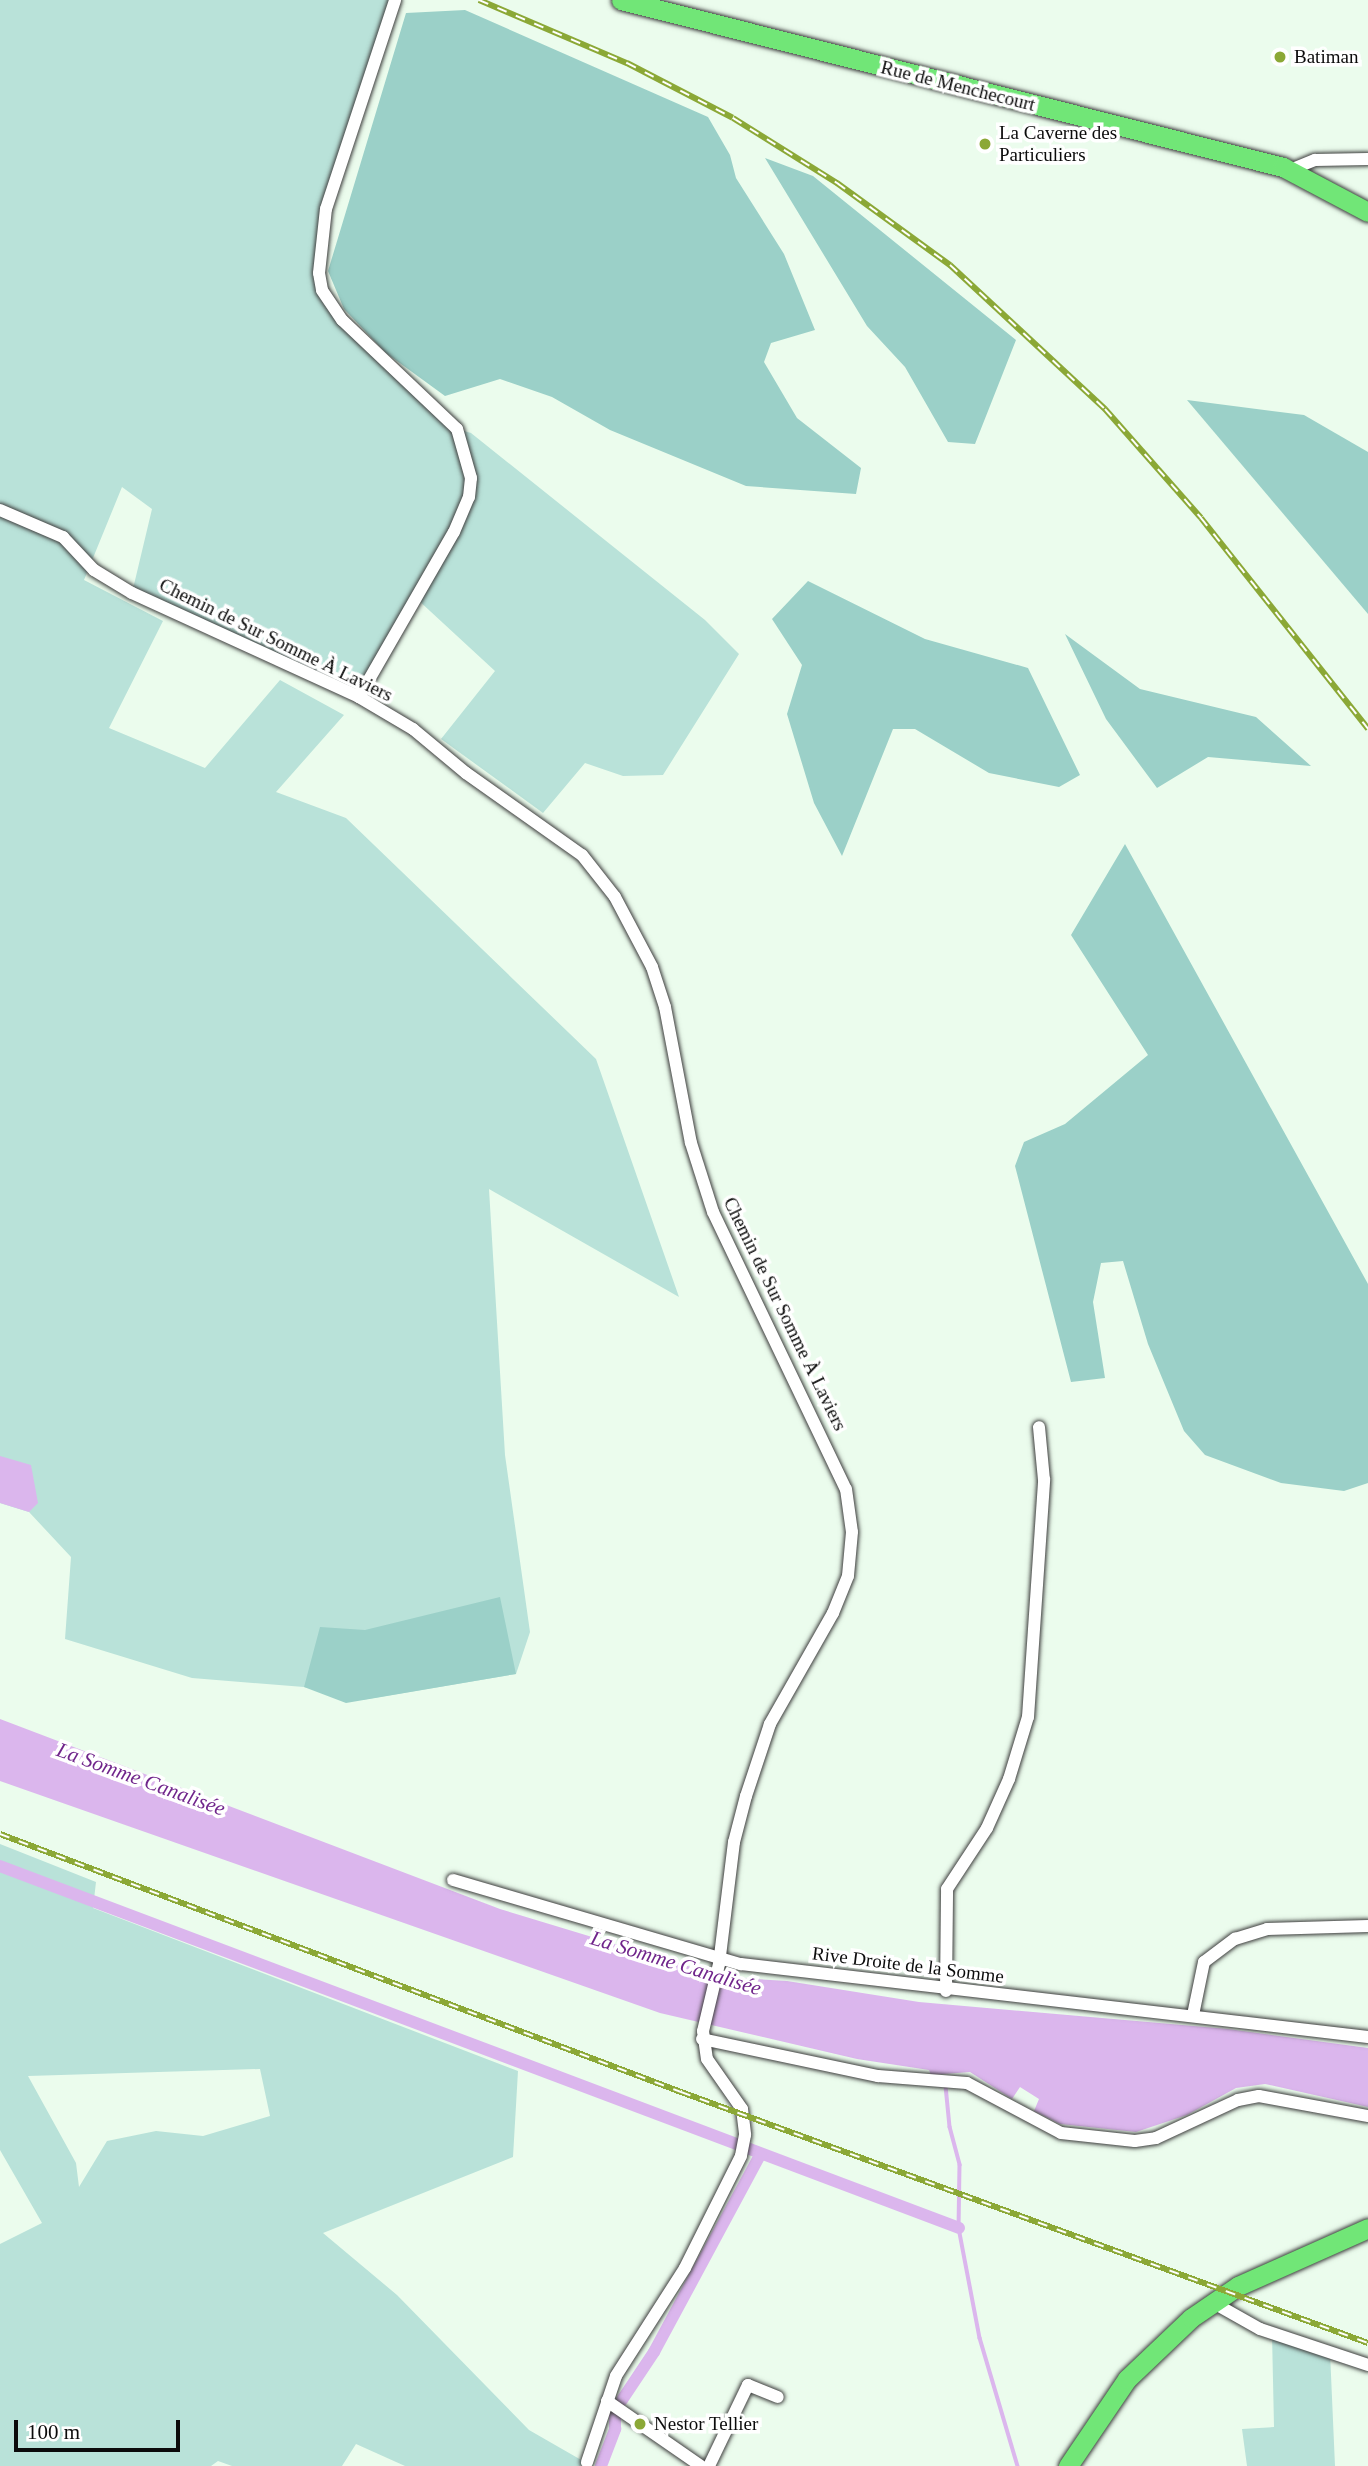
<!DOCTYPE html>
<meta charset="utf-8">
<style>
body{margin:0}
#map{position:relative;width:1368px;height:2466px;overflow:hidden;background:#ebfced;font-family:Georgia,serif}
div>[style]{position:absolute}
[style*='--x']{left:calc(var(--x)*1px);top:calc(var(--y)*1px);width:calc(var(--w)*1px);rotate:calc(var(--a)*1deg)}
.green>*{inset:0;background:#b9e2d9}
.forest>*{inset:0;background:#9bd0c8}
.water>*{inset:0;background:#dbb6ed}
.stream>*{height:3.5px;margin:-1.75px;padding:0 1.75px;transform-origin:1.75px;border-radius:1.75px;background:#dbb6ed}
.canal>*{height:12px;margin:-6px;padding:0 6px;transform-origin:6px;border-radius:6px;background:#dbb6ed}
.roads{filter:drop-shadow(0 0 2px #3e3e3e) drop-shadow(0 0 2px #3e3e3e)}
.street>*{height:12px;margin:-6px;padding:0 6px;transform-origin:6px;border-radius:6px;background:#fff}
.primary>*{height:19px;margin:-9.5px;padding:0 9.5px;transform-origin:9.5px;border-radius:9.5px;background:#71e677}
.rail>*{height:6px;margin-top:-3px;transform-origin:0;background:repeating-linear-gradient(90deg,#fff 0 10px,#8ba836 0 20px);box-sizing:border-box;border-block:2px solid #8ba836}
.dots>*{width:19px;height:19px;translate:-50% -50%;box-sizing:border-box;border:4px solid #fff;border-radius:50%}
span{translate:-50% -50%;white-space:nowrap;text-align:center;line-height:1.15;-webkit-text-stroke:7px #fff;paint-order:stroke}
.poi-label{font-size:19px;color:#0b0b0b}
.left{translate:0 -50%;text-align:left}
.street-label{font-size:19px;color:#0b0b0b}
.water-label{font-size:21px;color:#70258b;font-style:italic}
.scale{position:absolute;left:14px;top:2420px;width:166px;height:32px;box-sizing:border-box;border:4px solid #0b0b0b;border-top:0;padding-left:9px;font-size:21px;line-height:24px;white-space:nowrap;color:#0b0b0b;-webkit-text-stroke:5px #fff;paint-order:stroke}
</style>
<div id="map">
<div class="green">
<div style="clip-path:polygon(0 0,395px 0,332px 188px,319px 273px,342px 320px,457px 429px,471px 433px,705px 620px,739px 654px,663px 775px,623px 776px,585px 763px,543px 813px,441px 739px,495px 671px,417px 599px,359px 697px,132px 593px,152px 509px,122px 487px,84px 580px,163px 621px,109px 728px,205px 768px,280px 680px,344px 715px,276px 792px,346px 818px,596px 1059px,679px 1297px,489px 1189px,505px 1455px,530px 1632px,516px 1674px,362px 1700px,304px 1687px,192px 1678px,65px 1639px,71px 1557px,29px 1512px,0 1503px)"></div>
<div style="clip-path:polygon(evenodd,0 1844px,96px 1882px,93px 1908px,518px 2071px,513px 2157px,323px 2233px,397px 2295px,529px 2430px,583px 2461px,580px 2466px,405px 2466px,356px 2444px,342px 2466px,232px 2466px,218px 2461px,211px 2466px,0 2466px,0 2244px,42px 2223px,0 2150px,0 1844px,260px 2069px,270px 2116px,203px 2136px,156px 2131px,107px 2141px,79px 2187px,76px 2163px,28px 2076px,260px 2069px)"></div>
<div style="clip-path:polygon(1272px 2334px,1330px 2352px,1335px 2466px,1247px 2466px,1242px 2429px,1274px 2427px)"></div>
</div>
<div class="forest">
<div style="clip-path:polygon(465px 10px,708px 117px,730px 155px,736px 178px,784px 254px,815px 330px,771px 343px,764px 362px,797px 418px,861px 468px,856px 494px,746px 486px,610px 430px,552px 397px,500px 379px,445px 396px,386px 353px,344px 309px,328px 271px,406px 13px)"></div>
<div style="clip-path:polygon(765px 158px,813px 176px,1016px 340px,975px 444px,948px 442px,905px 367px,867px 326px)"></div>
<div style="clip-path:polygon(1187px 400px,1304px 415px,1368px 452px,1368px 614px)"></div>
<div style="clip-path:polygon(808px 581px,925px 639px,1028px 668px,1080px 775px,1059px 787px,989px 773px,915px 729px,893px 729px,842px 856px,814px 803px,787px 714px,802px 665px,772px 619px)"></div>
<div style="clip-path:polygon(1065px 634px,1140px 689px,1256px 717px,1311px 766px,1208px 757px,1157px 788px,1106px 719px)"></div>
<div style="clip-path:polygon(1125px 844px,1368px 1284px,1368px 1483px,1344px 1491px,1281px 1483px,1205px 1455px,1184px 1431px,1148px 1344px,1123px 1261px,1101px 1263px,1093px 1302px,1105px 1378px,1071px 1382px,1015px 1166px,1024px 1142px,1065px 1124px,1148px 1055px,1071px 935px)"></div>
<div style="clip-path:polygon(500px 1597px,516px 1674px,346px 1703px,304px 1687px,320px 1627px,365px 1630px)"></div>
</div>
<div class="water">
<div style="clip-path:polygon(0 1456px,31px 1465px,38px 1503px,29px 1512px,0 1503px)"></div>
<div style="clip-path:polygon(0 1719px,500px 1909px,724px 1977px,787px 1981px,919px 2002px,1228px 2029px,1368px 2048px,1368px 2107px,1265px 2084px,1236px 2088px,1187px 2115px,1136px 2132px,1060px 2124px,1034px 2111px,1039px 2099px,1020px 2087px,1012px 2099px,970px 2072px,931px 2075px,929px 2070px,857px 2059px,660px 2013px,0 1781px)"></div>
</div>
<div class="stream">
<div style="--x:946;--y:2086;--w:41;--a:84.4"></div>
<div style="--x:950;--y:2127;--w:39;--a:75"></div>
<div style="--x:960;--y:2165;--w:63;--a:90.9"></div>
<div style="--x:959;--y:2228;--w:112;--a:79.2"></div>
<div style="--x:980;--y:2338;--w:134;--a:73.5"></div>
</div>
<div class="canal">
<div style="--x:0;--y:1866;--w:1025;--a:20.68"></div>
<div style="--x:622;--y:2400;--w:58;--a:-56.3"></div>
<div style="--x:654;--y:2352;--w:224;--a:-61.7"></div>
<div style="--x:601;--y:2466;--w:40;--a:-69"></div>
<div style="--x:615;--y:2429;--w:14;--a:-90"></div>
</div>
<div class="roads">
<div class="street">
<div style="--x:1290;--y:170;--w:27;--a:-22"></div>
<div style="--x:1315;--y:160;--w:53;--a:-1.1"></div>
<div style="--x:0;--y:510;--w:69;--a:23.2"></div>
<div style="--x:63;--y:537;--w:45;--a:46.8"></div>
<div style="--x:94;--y:570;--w:44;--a:31.2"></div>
<div style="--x:132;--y:593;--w:250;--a:24.6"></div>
<div style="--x:359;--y:697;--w:63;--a:30.7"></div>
<div style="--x:413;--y:729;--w:69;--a:39.7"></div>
<div style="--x:466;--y:773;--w:142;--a:35.3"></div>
<div style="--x:582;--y:855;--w:53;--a:51.8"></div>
<div style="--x:615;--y:897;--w:79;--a:62.1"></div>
<div style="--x:652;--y:967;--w:42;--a:72"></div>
<div style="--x:665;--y:1007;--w:138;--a:79.2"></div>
<div style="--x:691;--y:1143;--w:72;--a:72.3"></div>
<div style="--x:713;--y:1212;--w:307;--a:64.4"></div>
<div style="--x:846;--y:1489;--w:43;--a:82.1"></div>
<div style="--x:852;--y:1532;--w:44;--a:95.2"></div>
<div style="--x:848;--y:1576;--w:40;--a:112"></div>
<div style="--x:833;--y:1613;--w:128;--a:119.6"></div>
<div style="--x:770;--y:1724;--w:76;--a:108.4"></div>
<div style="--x:746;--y:1796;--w:48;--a:104.6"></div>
<div style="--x:734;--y:1842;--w:123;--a:97"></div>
<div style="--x:719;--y:1964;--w:69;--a:103.4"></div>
<div style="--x:703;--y:2031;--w:28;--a:82"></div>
<div style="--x:707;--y:2059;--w:61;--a:55"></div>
<div style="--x:742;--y:2109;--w:26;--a:83"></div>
<div style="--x:745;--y:2135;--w:21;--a:101"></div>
<div style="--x:741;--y:2156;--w:125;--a:116.6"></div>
<div style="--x:685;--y:2268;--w:128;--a:122.6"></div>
<div style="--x:616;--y:2376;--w:91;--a:108.6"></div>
<div style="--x:359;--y:697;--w:190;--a:-60.1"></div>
<div style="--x:454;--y:532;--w:38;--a:-67"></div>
<div style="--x:469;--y:497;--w:19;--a:-84"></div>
<div style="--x:471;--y:478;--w:51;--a:-105.9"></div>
<div style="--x:457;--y:429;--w:158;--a:-136.5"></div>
<div style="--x:342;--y:320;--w:36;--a:-124"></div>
<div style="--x:322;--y:290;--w:17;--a:-100"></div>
<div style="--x:319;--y:273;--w:64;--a:-83.8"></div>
<div style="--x:326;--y:209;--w:220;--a:-71.7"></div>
<div style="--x:453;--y:1880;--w:300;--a:16.3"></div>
<div style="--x:741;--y:1964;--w:631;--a:6.64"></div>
<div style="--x:946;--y:1991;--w:102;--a:-89.4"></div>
<div style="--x:947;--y:1889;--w:73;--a:-56.7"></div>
<div style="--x:987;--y:1828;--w:54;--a:-65.8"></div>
<div style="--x:1009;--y:1779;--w:65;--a:-73"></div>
<div style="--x:1028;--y:1717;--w:238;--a:-86.1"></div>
<div style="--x:1044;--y:1480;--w:53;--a:-95.4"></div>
<div style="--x:1193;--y:2015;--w:54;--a:-78.3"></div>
<div style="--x:1204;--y:1962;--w:39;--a:-37"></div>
<div style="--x:1235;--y:1939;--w:34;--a:-17"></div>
<div style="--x:1267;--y:1929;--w:101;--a:-1.7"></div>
<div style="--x:702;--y:2039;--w:180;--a:11.9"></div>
<div style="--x:878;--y:2076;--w:89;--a:4.5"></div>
<div style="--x:967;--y:2083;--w:106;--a:28"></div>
<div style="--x:1061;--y:2133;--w:74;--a:6.2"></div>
<div style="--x:1135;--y:2141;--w:21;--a:-8"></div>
<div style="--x:1156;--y:2138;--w:90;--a:-24.9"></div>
<div style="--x:1238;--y:2100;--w:21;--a:-11"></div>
<div style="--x:1259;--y:2096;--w:111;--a:10.4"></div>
<div style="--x:1212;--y:2302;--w:55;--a:29.4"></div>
<div style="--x:1260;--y:2329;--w:114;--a:18.4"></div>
<div style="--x:607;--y:2401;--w:114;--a:34.7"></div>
<div style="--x:709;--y:2466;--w:90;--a:-64.3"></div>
<div style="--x:748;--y:2385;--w:32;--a:22"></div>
</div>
<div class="primary">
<div style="--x:621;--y:0;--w:683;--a:14.16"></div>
<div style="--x:1283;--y:167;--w:96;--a:27.9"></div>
<div style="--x:1068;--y:2466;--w:105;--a:-55.9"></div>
<div style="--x:1127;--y:2379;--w:88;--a:-43.6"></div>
<div style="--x:1191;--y:2318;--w:57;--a:-34.2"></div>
<div style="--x:1238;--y:2286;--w:142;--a:-24"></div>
</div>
</div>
<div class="rail">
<div style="--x:479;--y:0;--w:161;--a:23.1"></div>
<div style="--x:627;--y:63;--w:119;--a:27.4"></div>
<div style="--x:733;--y:118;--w:123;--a:32"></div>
<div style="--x:837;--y:183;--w:140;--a:36"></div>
<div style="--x:950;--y:265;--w:212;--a:42.9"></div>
<div style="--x:1105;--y:409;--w:145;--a:48.6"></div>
<div style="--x:1201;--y:518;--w:269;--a:51.6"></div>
<div style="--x:0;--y:1834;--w:728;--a:20.75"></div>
<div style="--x:681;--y:2092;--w:731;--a:20.07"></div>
</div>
<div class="dots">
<div style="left:1280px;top:57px;background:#8ba836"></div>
<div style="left:985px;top:144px;background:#8ba836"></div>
<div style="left:640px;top:2424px;background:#8ba836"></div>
</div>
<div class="poi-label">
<span class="left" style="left:1294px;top:57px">Batiman</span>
<span class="left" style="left:999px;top:144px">La Caverne des<br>Particuliers</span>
<span class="left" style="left:654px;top:2424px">Nestor Tellier</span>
</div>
<div class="street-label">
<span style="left:958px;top:86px;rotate:14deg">Rue de Menchecourt</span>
<span style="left:276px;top:640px;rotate:26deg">Chemin de Sur Somme À Laviers</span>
<span style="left:785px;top:1314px;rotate:64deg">Chemin de Sur Somme À Laviers</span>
<span style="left:908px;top:1965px;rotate:7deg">Rive Droite de la Somme</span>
</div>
<div class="water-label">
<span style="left:141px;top:1779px;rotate:20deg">La Somme Canalisée</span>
<span style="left:676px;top:1963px;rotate:17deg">La Somme Canalisée</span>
</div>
<div class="scale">100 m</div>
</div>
